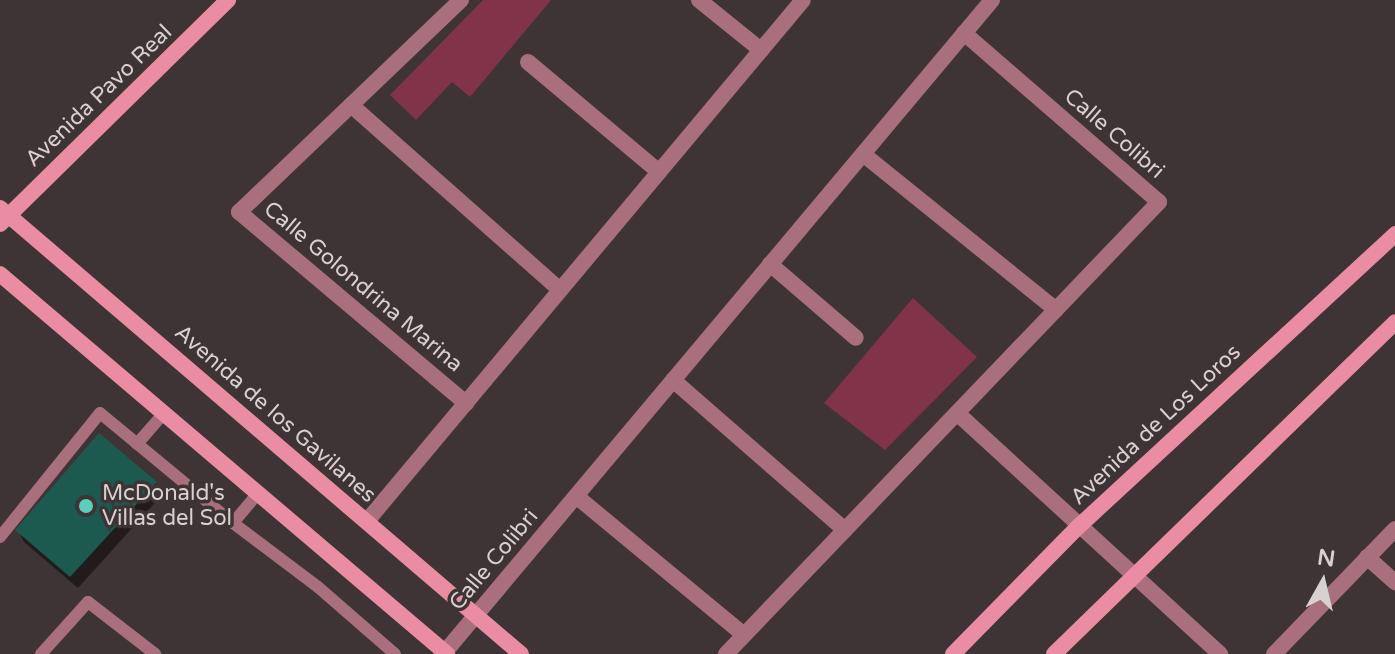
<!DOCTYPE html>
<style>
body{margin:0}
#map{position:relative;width:1395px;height:654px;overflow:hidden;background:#3e3436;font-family:"Varela Round",sans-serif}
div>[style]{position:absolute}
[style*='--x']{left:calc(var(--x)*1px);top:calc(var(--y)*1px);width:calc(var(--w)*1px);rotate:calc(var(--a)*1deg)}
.green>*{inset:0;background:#803349}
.shadow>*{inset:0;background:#0007}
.building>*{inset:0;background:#1c5a4f}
.lane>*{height:12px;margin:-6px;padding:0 6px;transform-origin:6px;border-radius:6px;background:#aa6f7c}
.street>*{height:16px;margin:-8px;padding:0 8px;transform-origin:8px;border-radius:8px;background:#aa6f7c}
.secondary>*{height:16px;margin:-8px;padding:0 8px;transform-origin:8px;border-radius:8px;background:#ea8da3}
.dots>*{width:22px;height:22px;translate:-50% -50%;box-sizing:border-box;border:4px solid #3e3436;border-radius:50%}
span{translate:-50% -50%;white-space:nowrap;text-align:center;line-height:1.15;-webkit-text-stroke:7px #3e3436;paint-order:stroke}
.street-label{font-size:22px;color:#d7d1d2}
.poi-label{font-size:22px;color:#d7d1d2}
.left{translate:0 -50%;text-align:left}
.north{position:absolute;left:1283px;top:542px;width:80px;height:80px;-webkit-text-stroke:6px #3e3436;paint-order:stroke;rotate:8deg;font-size:22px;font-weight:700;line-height:32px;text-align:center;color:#d7d1d2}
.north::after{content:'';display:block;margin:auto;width:28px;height:36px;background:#d7d1d2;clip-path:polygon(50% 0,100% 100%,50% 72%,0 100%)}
</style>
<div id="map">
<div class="green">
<div style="clip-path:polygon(483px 0,551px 0,470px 97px,452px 82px,416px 120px,390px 95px)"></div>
<div style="clip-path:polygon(913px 298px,977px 357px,885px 450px,824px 403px)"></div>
</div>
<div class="shadow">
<div style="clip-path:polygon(100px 436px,156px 484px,162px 495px,78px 588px,24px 542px,18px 530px)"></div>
</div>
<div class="building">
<div style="clip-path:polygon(99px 433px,157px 482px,70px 577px,15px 530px)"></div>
</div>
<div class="lane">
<div style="--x:137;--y:444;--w:41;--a:-48.9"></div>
<div style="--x:233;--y:523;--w:106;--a:37"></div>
<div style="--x:318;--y:587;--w:102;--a:41"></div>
<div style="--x:0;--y:537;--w:159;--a:-51.1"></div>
<div style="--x:100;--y:413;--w:173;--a:39.6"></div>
<div style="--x:233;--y:523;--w:39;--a:-50"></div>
<div style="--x:41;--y:654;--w:70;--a:-47.9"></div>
<div style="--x:88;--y:602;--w:85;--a:37.8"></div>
</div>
<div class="street">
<div style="--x:461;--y:0;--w:307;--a:136.3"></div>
<div style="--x:239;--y:212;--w:297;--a:40.1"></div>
<div style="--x:699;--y:0;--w:80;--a:38.9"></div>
<div style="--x:528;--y:62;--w:171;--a:40"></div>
<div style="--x:351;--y:105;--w:279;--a:41.5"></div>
<div style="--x:863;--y:154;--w:248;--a:38.9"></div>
<div style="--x:770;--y:264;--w:113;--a:40.7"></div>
<div style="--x:673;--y:380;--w:228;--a:41.1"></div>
<div style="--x:957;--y:413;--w:357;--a:42.5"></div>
<div style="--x:576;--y:496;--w:218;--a:39.6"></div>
<div style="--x:367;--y:521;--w:679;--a:-50.08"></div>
<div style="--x:1367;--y:557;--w:38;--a:42"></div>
<div style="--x:445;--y:652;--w:851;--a:-50"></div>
<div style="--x:726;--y:654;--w:626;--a:-46.23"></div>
<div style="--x:1159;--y:202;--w:258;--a:-139.1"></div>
<div style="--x:1274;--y:654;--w:174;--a:-45.9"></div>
</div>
<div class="secondary">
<div style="--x:0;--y:208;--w:686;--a:40.57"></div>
<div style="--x:0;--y:224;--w:320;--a:-44.5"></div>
<div style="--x:0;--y:274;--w:587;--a:40.37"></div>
<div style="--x:953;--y:654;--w:178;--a:-45.5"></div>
<div style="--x:1078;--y:527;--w:432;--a:-42.7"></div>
<div style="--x:1054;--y:654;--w:476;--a:-44.2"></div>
</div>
<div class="dots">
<div style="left:86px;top:506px;background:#5dceb9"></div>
</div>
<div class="street-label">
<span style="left:99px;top:96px;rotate:-44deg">Avenida Pavo Real</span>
<span style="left:1114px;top:134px;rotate:41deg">Calle Colibri</span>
<span style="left:363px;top:287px;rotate:40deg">Calle Golondrina Marina</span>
<span style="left:275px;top:414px;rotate:41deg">Avenida de los Gavilanes</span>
<span style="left:1156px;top:425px;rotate:-43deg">Avenida de Los Loros</span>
<span style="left:494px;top:560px;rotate:-50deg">Calle Colibri</span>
</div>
<div class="poi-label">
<span class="left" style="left:102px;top:506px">McDonald's<br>Villas del Sol</span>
</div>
<div class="north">N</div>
</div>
